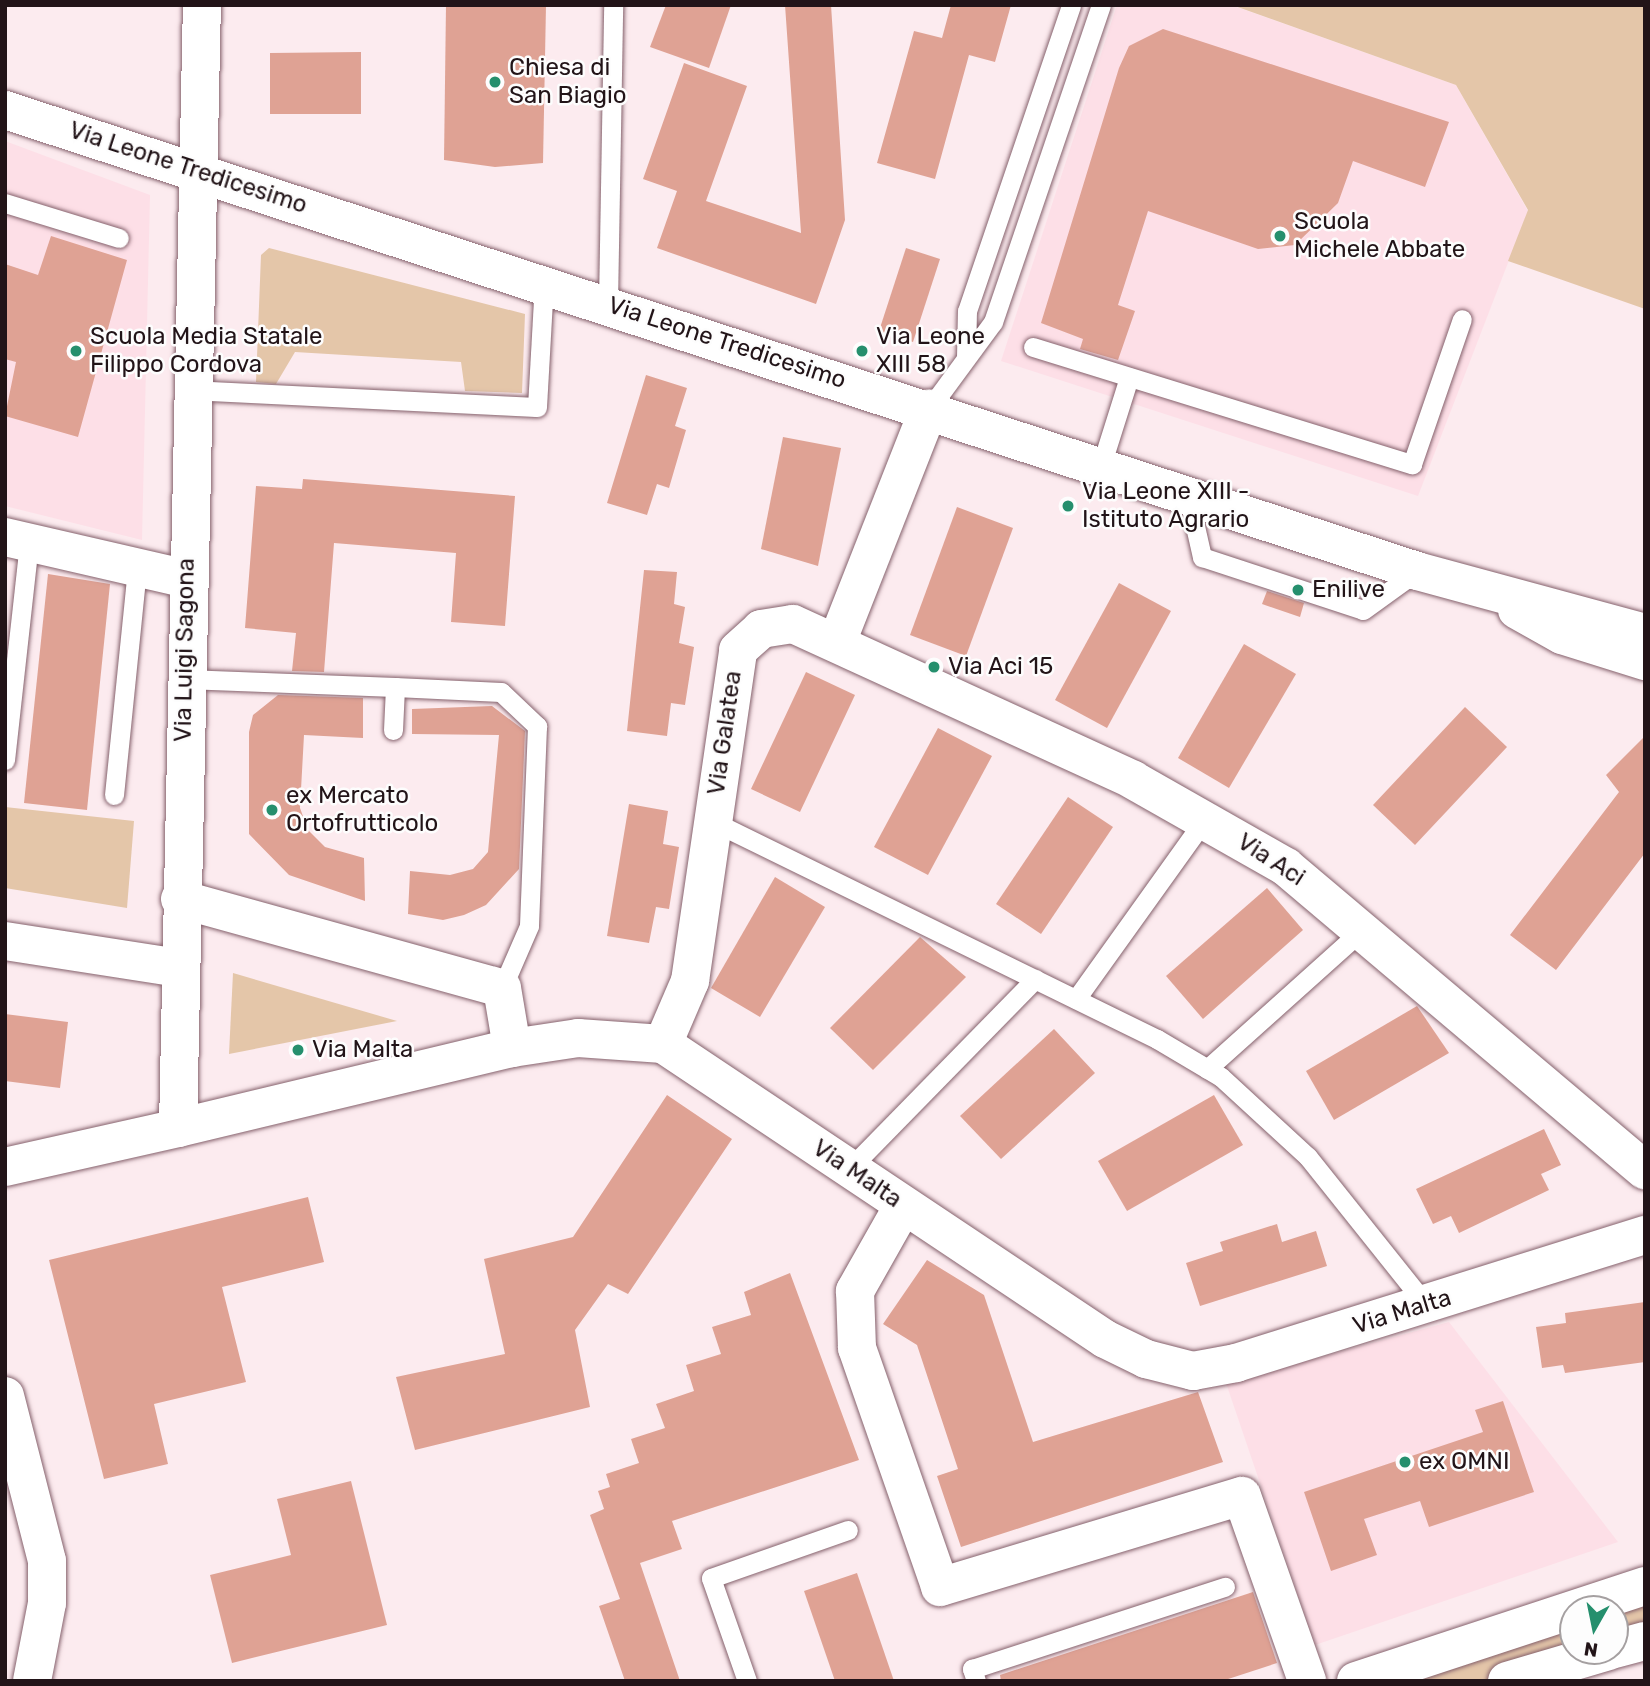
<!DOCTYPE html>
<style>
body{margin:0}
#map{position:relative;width:1650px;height:1686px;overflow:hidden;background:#fcebef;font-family:Rubik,sans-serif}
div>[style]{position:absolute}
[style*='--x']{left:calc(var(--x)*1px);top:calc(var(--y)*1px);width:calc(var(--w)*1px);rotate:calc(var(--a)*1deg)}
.built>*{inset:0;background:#fddfe7}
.green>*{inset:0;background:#e4c6a9}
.building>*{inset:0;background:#dfa294}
.roads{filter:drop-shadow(0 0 2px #85616c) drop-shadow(0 0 2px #85616c)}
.service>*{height:19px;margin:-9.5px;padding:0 9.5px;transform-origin:9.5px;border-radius:9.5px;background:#fff}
.minor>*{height:38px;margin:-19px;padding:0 19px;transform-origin:19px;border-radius:19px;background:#fff}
.tertiary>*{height:38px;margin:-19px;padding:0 19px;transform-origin:19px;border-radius:19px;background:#fff}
.secondary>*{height:38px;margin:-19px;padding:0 19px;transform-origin:19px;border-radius:19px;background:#fff}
.primary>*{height:38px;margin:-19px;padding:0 19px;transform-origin:19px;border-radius:19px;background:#fff}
.dots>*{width:19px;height:19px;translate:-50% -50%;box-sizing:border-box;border:4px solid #fdfdfd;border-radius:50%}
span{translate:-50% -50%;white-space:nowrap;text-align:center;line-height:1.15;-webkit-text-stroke:5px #fdfdfd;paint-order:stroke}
.poi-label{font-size:24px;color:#221418}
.left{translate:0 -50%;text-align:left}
.street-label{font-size:24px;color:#221418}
.frame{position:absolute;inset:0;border:7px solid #221418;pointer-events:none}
.north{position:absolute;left:1559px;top:1595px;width:70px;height:70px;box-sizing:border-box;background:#fdfdfd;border:2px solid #a5a0a1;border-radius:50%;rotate:189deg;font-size:19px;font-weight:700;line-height:28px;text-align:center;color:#221418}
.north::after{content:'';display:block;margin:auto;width:24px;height:32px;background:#258f6d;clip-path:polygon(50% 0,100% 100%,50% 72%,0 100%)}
</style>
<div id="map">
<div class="built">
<div style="clip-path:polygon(1117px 5px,1231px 5px,1456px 85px,1528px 211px,1418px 496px,1001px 361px)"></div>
<div style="clip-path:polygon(5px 141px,150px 195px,142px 540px,5px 506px)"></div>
<div style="clip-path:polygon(1449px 1322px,1618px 1542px,1315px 1645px,1226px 1383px)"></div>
</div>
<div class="green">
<div style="clip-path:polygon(1232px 5px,1645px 5px,1645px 309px,1508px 261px,1528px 210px,1456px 85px)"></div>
<div style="clip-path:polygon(269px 248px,525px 314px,522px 393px,465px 391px,461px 362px,295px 352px,276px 384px,256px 382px,261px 255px)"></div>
<div style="clip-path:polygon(5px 807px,134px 821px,127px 908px,5px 888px)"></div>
<div style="clip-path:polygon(233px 973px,397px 1021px,229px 1054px)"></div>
<div style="clip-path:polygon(1645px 1586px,1645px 1641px,1615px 1649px,1615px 1609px,1573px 1609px,1573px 1651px,1609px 1651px,1507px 1681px,1356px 1681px,1608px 1594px)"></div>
</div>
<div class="building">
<div style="clip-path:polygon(446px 5px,546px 5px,543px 163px,495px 167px,444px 160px)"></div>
<div style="clip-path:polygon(666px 5px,731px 5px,709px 68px,650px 47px)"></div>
<div style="clip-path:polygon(785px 5px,831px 5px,845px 220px,816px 304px,657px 248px,677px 191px,643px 179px,684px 63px,747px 86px,706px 201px,801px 233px)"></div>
<div style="clip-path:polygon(951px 5px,1011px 5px,995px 62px,969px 55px,935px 179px,877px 163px,914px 31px,942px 38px)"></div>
<div style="clip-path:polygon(1163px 29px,1449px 122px,1425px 187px,1353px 161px,1338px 203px,1295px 245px,1258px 249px,1148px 211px,1118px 305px,1135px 311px,1118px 360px,1080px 349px,1083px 339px,1041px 323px,1119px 68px,1129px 46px)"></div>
<div style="clip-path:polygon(361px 52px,361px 114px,270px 114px,270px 53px)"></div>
<div style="clip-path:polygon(51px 236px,127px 260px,78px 437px,5px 416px,16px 362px,5px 359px,5px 264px,38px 275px)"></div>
<div style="clip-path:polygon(906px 248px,940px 259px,913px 342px,879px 331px)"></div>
<div style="clip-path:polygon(646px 375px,687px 388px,675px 426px,686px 430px,669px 488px,657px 484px,647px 515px,607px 503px)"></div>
<div style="clip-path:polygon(783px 437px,841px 448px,818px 566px,761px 549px)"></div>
<div style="clip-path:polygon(303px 479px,515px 496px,505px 626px,451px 622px,456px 553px,334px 543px,324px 672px,292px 671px,296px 633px,245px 628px,256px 486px,302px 489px)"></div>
<div style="clip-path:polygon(957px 507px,1013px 528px,966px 656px,910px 635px)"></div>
<div style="clip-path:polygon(644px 570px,677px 572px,674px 604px,685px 607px,679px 643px,694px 647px,685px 705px,671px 703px,667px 736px,627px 731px)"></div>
<div style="clip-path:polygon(48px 574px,110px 584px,87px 810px,24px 803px)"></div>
<div style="clip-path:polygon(1119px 583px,1171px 611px,1107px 728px,1055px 700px)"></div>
<div style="clip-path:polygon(1267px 591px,1304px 603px,1300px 617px,1262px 604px)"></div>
<div style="clip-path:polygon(1244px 644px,1296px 674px,1229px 788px,1178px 758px)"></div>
<div style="clip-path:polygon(806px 672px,855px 695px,800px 812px,751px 789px)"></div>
<div style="clip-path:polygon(278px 695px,363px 698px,363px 738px,304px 735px,300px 808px,308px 830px,325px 847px,364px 858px,365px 901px,289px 875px,249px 834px,249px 732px,253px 715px)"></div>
<div style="clip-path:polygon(492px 706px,525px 731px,519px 869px,486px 905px,464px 915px,443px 920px,408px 914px,410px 871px,450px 875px,473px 869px,488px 852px,499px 735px,412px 734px,412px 709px)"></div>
<div style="clip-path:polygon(1465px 707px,1507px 747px,1415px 845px,1373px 805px)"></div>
<div style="clip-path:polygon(938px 728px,992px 756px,928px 875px,874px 847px)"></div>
<div style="clip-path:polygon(1645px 736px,1645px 853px,1556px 970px,1510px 935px,1619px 792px,1606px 775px)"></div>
<div style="clip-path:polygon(1068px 797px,1113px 827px,1041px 934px,996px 904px)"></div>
<div style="clip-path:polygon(629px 804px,668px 811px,663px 844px,679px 847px,669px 909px,656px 907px,649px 943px,607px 936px)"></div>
<div style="clip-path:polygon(775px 877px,825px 907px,760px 1017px,711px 988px)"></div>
<div style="clip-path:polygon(1267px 888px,1303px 930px,1203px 1019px,1166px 976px)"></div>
<div style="clip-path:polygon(920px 937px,966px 977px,873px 1070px,830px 1028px)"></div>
<div style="clip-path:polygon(1417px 1006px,1449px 1053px,1334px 1120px,1306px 1071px)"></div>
<div style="clip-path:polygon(5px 1014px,68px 1022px,60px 1088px,5px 1081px)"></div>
<div style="clip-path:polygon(1054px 1029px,1095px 1073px,1001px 1159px,960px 1116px)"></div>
<div style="clip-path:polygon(667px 1095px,732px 1139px,628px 1294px,608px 1284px,575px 1330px,590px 1407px,415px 1450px,396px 1377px,505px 1354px,484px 1259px,573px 1237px)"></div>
<div style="clip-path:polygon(1214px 1095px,1243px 1145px,1127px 1211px,1098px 1161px)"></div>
<div style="clip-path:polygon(1544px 1129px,1561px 1165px,1541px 1174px,1549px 1190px,1459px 1233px,1451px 1216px,1433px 1224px,1416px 1189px)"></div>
<div style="clip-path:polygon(308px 1197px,324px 1262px,222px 1287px,246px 1382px,154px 1404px,168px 1464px,104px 1479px,49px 1260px)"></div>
<div style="clip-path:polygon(1277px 1224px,1282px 1242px,1316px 1231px,1327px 1266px,1200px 1306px,1186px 1263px,1223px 1251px,1220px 1242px)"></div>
<div style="clip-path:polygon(927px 1260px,984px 1295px,1033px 1442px,1198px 1392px,1223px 1462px,961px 1547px,937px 1476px,958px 1469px,917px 1345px,883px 1324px)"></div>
<div style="clip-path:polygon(790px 1273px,859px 1460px,672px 1521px,682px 1549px,640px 1563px,680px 1681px,625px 1681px,599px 1606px,620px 1599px,590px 1515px,604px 1509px,598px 1491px,610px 1487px,606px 1474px,639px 1463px,631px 1439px,665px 1428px,656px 1404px,694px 1391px,686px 1365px,721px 1354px,712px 1327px,751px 1315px,744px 1292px)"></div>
<div style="clip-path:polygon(1645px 1302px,1645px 1362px,1565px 1373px,1563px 1365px,1542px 1368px,1536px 1327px,1566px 1323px,1565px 1313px)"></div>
<div style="clip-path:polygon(1503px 1401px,1534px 1492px,1429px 1527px,1420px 1501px,1364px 1519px,1377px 1555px,1331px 1571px,1304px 1492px,1483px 1432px,1475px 1410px)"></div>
<div style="clip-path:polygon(351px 1481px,387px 1625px,232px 1663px,210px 1575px,291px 1555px,277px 1499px)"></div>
<div style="clip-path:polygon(857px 1573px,894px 1681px,835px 1681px,804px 1591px)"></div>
<div style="clip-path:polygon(1253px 1592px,1277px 1663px,1222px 1681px,1001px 1681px,1000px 1675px)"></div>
</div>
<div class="roads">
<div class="service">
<div style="--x:5;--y:203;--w:119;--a:17.1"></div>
<div style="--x:608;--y:303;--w:298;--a:-89"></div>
<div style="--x:1033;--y:347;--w:397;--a:17.2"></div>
<div style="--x:1412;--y:464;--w:153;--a:-71"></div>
<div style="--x:966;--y:357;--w:46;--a:-88.8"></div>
<div style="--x:967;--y:311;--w:323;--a:-71.2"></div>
<div style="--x:189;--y:390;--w:348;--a:2.8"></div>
<div style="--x:537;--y:407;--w:125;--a:-86.8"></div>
<div style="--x:929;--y:409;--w:108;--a:-53.7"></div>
<div style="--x:993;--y:322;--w:335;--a:-71.2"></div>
<div style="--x:1101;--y:466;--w:93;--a:-72.5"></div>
<div style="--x:1188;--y:495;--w:64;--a:77.3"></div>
<div style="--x:1202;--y:557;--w:169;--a:18.2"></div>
<div style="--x:1363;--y:610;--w:67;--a:-35.8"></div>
<div style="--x:185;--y:679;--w:210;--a:2.2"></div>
<div style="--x:393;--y:730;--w:43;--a:-87.3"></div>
<div style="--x:395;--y:687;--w:106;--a:2.7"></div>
<div style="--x:501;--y:692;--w:50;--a:43.4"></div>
<div style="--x:537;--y:726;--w:200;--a:92.3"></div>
<div style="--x:529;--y:926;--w:68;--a:113.5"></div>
<div style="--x:5;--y:760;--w:219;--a:-83.7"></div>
<div style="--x:114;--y:795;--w:228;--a:-84.2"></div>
<div style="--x:712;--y:821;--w:496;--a:26.1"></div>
<div style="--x:1157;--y:1039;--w:74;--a:30.7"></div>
<div style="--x:1221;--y:1077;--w:118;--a:42.6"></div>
<div style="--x:1308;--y:1157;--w:189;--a:51.4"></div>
<div style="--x:1076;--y:999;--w:221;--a:-54.4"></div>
<div style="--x:1207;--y:1069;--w:211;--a:-41.9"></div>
<div style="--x:849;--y:1169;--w:266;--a:-45.6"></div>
<div style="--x:747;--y:1681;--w:109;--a:-109.3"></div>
<div style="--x:711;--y:1578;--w:145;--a:-19.3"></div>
<div style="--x:976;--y:1681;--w:13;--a:-108"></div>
<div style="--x:972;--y:1669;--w:266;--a:-18"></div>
</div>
<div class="minor">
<div style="--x:5;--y:537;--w:187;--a:13"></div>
<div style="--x:837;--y:642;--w:251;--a:-68.5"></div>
<div style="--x:180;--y:899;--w:334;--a:15.5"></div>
<div style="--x:502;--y:988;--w:61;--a:80.5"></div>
<div style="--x:5;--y:941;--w:176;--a:8.8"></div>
<div style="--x:663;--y:1044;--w:69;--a:-66.8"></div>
<div style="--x:690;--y:981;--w:334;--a:-81.7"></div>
<div style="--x:738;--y:650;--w:31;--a:-42"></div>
<div style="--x:761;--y:629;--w:32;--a:-9"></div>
<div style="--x:793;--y:624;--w:374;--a:24.6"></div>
<div style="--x:1133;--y:780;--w:176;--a:29.6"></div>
<div style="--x:1286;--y:867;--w:470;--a:40.2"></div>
<div style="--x:178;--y:1128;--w:343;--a:-13.5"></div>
<div style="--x:512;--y:1048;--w:67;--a:-8.6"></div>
<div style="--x:578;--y:1038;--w:85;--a:4"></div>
<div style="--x:663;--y:1044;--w:531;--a:33.72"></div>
<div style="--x:1105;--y:1339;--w:46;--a:26"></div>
<div style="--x:1146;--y:1359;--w:49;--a:14.3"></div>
<div style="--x:1193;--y:1371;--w:44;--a:-10.5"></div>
<div style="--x:1236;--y:1363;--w:429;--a:-17.4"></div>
<div style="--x:903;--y:1206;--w:98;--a:119.5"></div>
<div style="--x:855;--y:1291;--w:57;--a:88"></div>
<div style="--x:857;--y:1348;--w:253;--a:70.8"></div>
<div style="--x:940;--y:1587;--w:315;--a:-16.8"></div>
<div style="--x:1242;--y:1496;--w:196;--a:70.6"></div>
<div style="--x:5;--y:1396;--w:170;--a:75.7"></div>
<div style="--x:47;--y:1561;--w:42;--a:90"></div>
<div style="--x:47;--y:1603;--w:79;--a:100.9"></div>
</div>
<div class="tertiary">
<div style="--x:5;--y:1167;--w:177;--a:-12.7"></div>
<div style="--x:178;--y:1128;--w:1123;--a:-88.78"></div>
</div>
<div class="secondary">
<div style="--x:5;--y:110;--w:1485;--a:18.08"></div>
<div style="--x:1417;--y:571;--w:236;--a:15.2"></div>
<div style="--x:1517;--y:610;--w:51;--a:29.1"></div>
<div style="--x:1562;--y:635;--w:87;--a:17.4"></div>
</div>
<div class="primary">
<div style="--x:1615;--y:1649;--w:31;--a:-15"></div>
<div style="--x:1356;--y:1681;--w:304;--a:-18.2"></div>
<div style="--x:1507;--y:1681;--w:106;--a:-16.4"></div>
</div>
</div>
<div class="dots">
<div style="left:495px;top:82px;background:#258f6d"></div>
<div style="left:1280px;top:236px;background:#258f6d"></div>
<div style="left:76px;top:351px;background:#258f6d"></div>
<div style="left:862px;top:351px;background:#258f6d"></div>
<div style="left:1068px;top:506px;background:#258f6d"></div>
<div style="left:1298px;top:590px;background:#258f6d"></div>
<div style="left:934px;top:667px;background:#258f6d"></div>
<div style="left:272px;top:810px;background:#258f6d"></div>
<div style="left:298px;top:1050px;background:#258f6d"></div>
<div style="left:1405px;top:1462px;background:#258f6d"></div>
</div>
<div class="poi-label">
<span class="left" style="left:509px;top:82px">Chiesa di<br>San Biagio</span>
<span class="left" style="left:1294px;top:236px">Scuola<br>Michele Abbate</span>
<span class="left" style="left:90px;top:351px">Scuola Media Statale<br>Filippo Cordova</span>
<span class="left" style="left:876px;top:351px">Via Leone<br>XIII 58</span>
<span class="left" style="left:1082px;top:506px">Via Leone XIII -<br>Istituto Agrario</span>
<span class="left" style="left:1312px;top:590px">Enilive</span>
<span class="left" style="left:948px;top:667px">Via Aci 15</span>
<span class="left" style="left:286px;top:810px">ex Mercato<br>Ortofrutticolo</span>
<span class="left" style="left:312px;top:1050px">Via Malta</span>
<span class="left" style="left:1419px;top:1462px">ex OMNI</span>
</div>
<div class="street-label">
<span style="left:188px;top:168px;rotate:18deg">Via Leone Tredicesimo</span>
<span style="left:727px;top:343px;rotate:18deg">Via Leone Tredicesimo</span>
<span style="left:185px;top:650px;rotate:-89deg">Via Luigi Sagona</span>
<span style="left:725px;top:733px;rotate:-82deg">Via Galatea</span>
<span style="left:1271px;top:860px;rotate:33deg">Via Aci</span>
<span style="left:857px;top:1174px;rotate:34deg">Via Malta</span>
<span style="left:1402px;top:1312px;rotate:-17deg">Via Malta</span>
</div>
<div class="frame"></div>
<div class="north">N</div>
</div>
